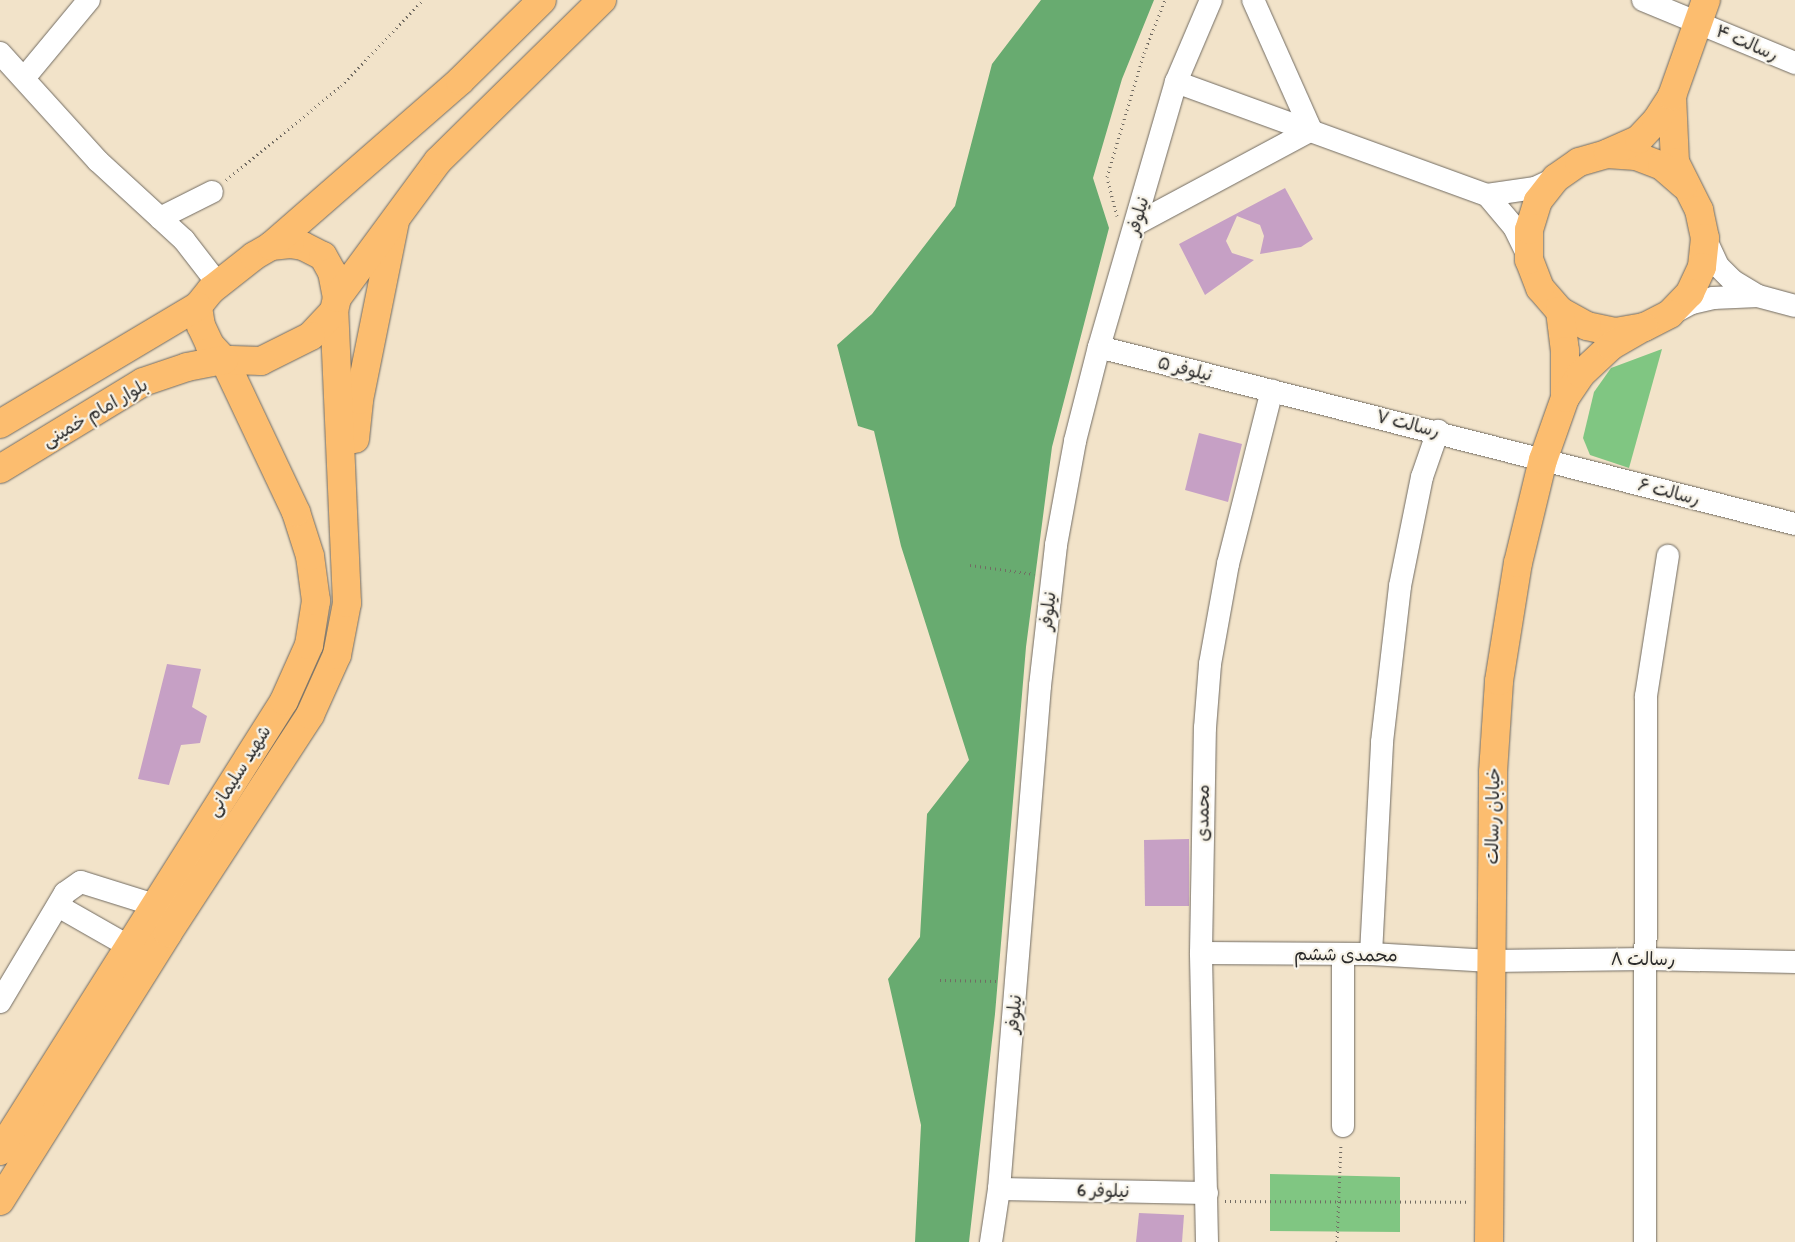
<!DOCTYPE html>
<meta charset="utf-8">
<style>
body{margin:0}
#map{position:relative;width:1795px;height:1242px;overflow:hidden;background:#f2e3c9;font-family:Itim,"Playpen Sans Arabic",sans-serif}
div>[style]{position:absolute}
[style*='--x']{left:calc(var(--x)*1px);top:calc(var(--y)*1px);width:calc(var(--w)*1px);rotate:calc(var(--a)*1deg)}
.green>*{inset:0;background:#80c682}
.forest>*{inset:0;background:#68ab70}
.building>*{inset:0;background:#c6a0c5}
.path>*{height:3px;margin-top:-1.5px;transform-origin:0;background:repeating-linear-gradient(90deg,#716b62 0 1px,transparent 0 5px)}
.roads{filter:drop-shadow(0 0 1px #716b62) drop-shadow(0 0 1px #716b62)}
.minor>*{height:22px;margin:-11px;padding:0 11px;transform-origin:11px;border-radius:11px;background:#fff}
.major>*{height:28px;margin:-14px;padding:0 14px;transform-origin:14px;border-radius:14px;background:#fcbd6f}
.highway>*{height:28px;margin:-14px;padding:0 14px;transform-origin:14px;border-radius:14px;background:#fcbd6f}
span{translate:-50% -50%;white-space:nowrap;text-align:center;line-height:1.15;-webkit-text-stroke:4.5px #f7f3e8;paint-order:stroke}
.street-label{font-size:18px;color:#2b2b2b}
</style>
<div id="map">
<div class="green">
<div style="clip-path:polygon(1662px 349px,1629px 468px,1590px 455px,1583px 438px,1594px 392px,1611px 368px)"></div>
<div style="clip-path:polygon(1270px 1174px,1400px 1177px,1400px 1232px,1270px 1231px)"></div>
</div>
<div class="forest">
<div style="clip-path:polygon(1041px 0,1154px 0,1122px 79px,1093px 178px,1109px 228px,1052px 447px,1026px 647px,995px 1014px,969px 1242px,915px 1242px,921px 1125px,888px 979px,920px 937px,927px 814px,969px 760px,901px 546px,874px 431px,858px 426px,837px 345px,872px 314px,955px 206px,992px 64px)"></div>
</div>
<div class="building">
<div style="clip-path:polygon(1285px 188px,1313px 239px,1301px 247px,1260px 254px,1264px 236px,1260px 225px,1237px 216px,1226px 241px,1232px 253px,1254px 260px,1205px 295px,1179px 244px)"></div>
<div style="clip-path:polygon(1199px 433px,1242px 444px,1228px 502px,1185px 490px)"></div>
<div style="clip-path:polygon(167px 664px,201px 669px,192px 707px,207px 716px,200px 743px,181px 745px,169px 785px,138px 779px)"></div>
<div style="clip-path:polygon(1189px 839px,1189px 906px,1145px 906px,1144px 840px)"></div>
<div style="clip-path:polygon(1139px 1213px,1184px 1215px,1182px 1242px,1136px 1242px)"></div>
</div>
<div class="path">
<div style="--x:226;--y:180;--w:149;--a:-39.3"></div>
<div style="--x:341;--y:86;--w:119;--a:-46.4"></div>
<div style="--x:1117;--y:216;--w:40;--a:-104.4"></div>
<div style="--x:1107;--y:177;--w:129;--a:-73.4"></div>
<div style="--x:1144;--y:53;--w:57;--a:-68.4"></div>
<div style="--x:970;--y:565;--w:65;--a:8"></div>
<div style="--x:940;--y:980;--w:57;--a:1"></div>
<div style="--x:1225;--y:1201;--w:243;--a:0.2"></div>
<div style="--x:1337;--y:1242;--w:99;--a:-87.7"></div>
</div>
<div class="roads">
<div class="minor">
<div style="--x:1643;--y:0;--w:165;--a:22.5"></div>
<div style="--x:0;--y:53;--w:146;--a:47.8"></div>
<div style="--x:98;--y:161;--w:117;--a:42.6"></div>
<div style="--x:184;--y:240;--w:56;--a:52.3"></div>
<div style="--x:25;--y:77;--w:100;--a:-50.3"></div>
<div style="--x:1176;--y:82;--w:331;--a:20"></div>
<div style="--x:1487;--y:195;--w:49;--a:-8.3"></div>
<div style="--x:1535;--y:188;--w:23;--a:-25"></div>
<div style="--x:1487;--y:195;--w:42;--a:49.8"></div>
<div style="--x:1514;--y:227;--w:32;--a:64"></div>
<div style="--x:160;--y:218;--w:58;--a:-26.6"></div>
<div style="--x:1136;--y:224;--w:199;--a:-28.2"></div>
<div style="--x:1311;--y:130;--w:142;--a:-114"></div>
<div style="--x:1705;--y:238;--w:31;--a:65"></div>
<div style="--x:1718;--y:266;--w:21;--a:45"></div>
<div style="--x:1733;--y:281;--w:29;--a:31"></div>
<div style="--x:1673;--y:313;--w:21;--a:-28"></div>
<div style="--x:1692;--y:303;--w:22;--a:-13"></div>
<div style="--x:1713;--y:298;--w:45;--a:-2.5"></div>
<div style="--x:1758;--y:296;--w:38;--a:15"></div>
<div style="--x:1099;--y:347;--w:718;--a:14.27"></div>
<div style="--x:58;--y:906;--w:99;--a:29.7"></div>
<div style="--x:1201;--y:953;--w:170;--a:0.3"></div>
<div style="--x:1371;--y:954;--w:120;--a:3.3"></div>
<div style="--x:1491;--y:961;--w:156;--a:-0.7"></div>
<div style="--x:1647;--y:959;--w:148;--a:1.2"></div>
<div style="--x:1371;--y:954;--w:212;--a:-87"></div>
<div style="--x:1382;--y:742;--w:157;--a:-83.4"></div>
<div style="--x:1400;--y:586;--w:111;--a:-78.6"></div>
<div style="--x:1422;--y:477;--w:49;--a:-70.8"></div>
<div style="--x:0;--y:1002;--w:127;--a:-59.2"></div>
<div style="--x:65;--y:893;--w:19;--a:-35"></div>
<div style="--x:81;--y:882;--w:77;--a:17.3"></div>
<div style="--x:155;--y:905;--w:15;--a:28"></div>
<div style="--x:1343;--y:1126;--w:172;--a:-90"></div>
<div style="--x:999;--y:1189;--w:208;--a:1.1"></div>
<div style="--x:991;--y:1242;--w:54;--a:-81.4"></div>
<div style="--x:999;--y:1189;--w:505;--a:-85.34"></div>
<div style="--x:1040;--y:686;--w:142;--a:-83.5"></div>
<div style="--x:1056;--y:545;--w:106;--a:-79.6"></div>
<div style="--x:1075;--y:441;--w:97;--a:-75.7"></div>
<div style="--x:1099;--y:347;--w:276;--a:-73.8"></div>
<div style="--x:1176;--y:82;--w:89;--a:-66.9"></div>
<div style="--x:1207;--y:1242;--w:289;--a:-91.2"></div>
<div style="--x:1201;--y:953;--w:225;--a:-89"></div>
<div style="--x:1205;--y:728;--w:64;--a:-85.5"></div>
<div style="--x:1210;--y:664;--w:102;--a:-79.8"></div>
<div style="--x:1228;--y:564;--w:179;--a:-75.8"></div>
<div style="--x:1645;--y:1242;--w:546;--a:-89.9"></div>
<div style="--x:1646;--y:696;--w:142;--a:-81.1"></div>
</div>
<div class="major">
<div style="--x:1672;--y:96;--w:66;--a:87.4"></div>
<div style="--x:1675;--y:162;--w:54;--a:63.4"></div>
<div style="--x:1699;--y:210;--w:29;--a:78"></div>
<div style="--x:1705;--y:238;--w:29;--a:96"></div>
<div style="--x:1702;--y:267;--w:29;--a:115"></div>
<div style="--x:1690;--y:293;--w:29;--a:134"></div>
<div style="--x:1670;--y:314;--w:29;--a:153"></div>
<div style="--x:1644;--y:327;--w:29;--a:170"></div>
<div style="--x:1615;--y:332;--w:29;--a:-168"></div>
<div style="--x:1587;--y:326;--w:31;--a:-151"></div>
<div style="--x:1560;--y:311;--w:30;--a:-131"></div>
<div style="--x:1540;--y:288;--w:30;--a:-111"></div>
<div style="--x:1529;--y:260;--w:30;--a:-90"></div>
<div style="--x:1529;--y:230;--w:30;--a:-73"></div>
<div style="--x:1538;--y:201;--w:29;--a:-52"></div>
<div style="--x:1556;--y:178;--w:28;--a:-35"></div>
<div style="--x:1579;--y:162;--w:29;--a:-16"></div>
<div style="--x:1607;--y:154;--w:29;--a:4"></div>
<div style="--x:1636;--y:156;--w:28;--a:21"></div>
<div style="--x:1662;--y:166;--w:29;--a:41"></div>
<div style="--x:1608;--y:153;--w:34;--a:-24"></div>
<div style="--x:1639;--y:139;--w:25;--a:-47"></div>
<div style="--x:1656;--y:121;--w:30;--a:-57"></div>
<div style="--x:1672;--y:96;--w:102;--a:-70.5"></div>
<div style="--x:1560;--y:311;--w:40;--a:82.9"></div>
<div style="--x:1565;--y:351;--w:47;--a:90"></div>
<div style="--x:355;--y:439;--w:39;--a:-84"></div>
<div style="--x:359;--y:400;--w:182;--a:-78.6"></div>
<div style="--x:0;--y:1151;--w:532;--a:-57.74"></div>
<div style="--x:284;--y:701;--w:61;--a:-65.9"></div>
<div style="--x:309;--y:645;--w:45;--a:-81"></div>
<div style="--x:316;--y:601;--w:45;--a:-97.6"></div>
<div style="--x:310;--y:556;--w:46;--a:-107.7"></div>
<div style="--x:296;--y:512;--w:168;--a:-115.3"></div>
<div style="--x:0;--y:1201;--w:316;--a:-57.9"></div>
<div style="--x:168;--y:933;--w:260;--a:-56.9"></div>
<div style="--x:310;--y:715;--w:66;--a:-65.8"></div>
<div style="--x:337;--y:655;--w:53;--a:-79.1"></div>
<div style="--x:347;--y:603;--w:292;--a:-92.5"></div>
<div style="--x:1489;--y:1242;--w:470;--a:-89.5"></div>
<div style="--x:1493;--y:772;--w:91;--a:-86.2"></div>
<div style="--x:1499;--y:681;--w:120;--a:-80.9"></div>
<div style="--x:1518;--y:563;--w:106;--a:-76.4"></div>
<div style="--x:1543;--y:460;--w:66;--a:-70.5"></div>
<div style="--x:1565;--y:398;--w:29;--a:-56"></div>
<div style="--x:1581;--y:374;--w:41;--a:-43"></div>
<div style="--x:1611;--y:346;--w:38;--a:-30"></div>
</div>
<div class="highway">
<div style="--x:290;--y:244;--w:13;--a:9"></div>
<div style="--x:303;--y:246;--w:22;--a:27"></div>
<div style="--x:323;--y:256;--w:18;--a:61"></div>
<div style="--x:332;--y:272;--w:26;--a:79"></div>
<div style="--x:337;--y:298;--w:13;--a:103"></div>
<div style="--x:334;--y:311;--w:34;--a:133"></div>
<div style="--x:311;--y:336;--w:56;--a:153.4"></div>
<div style="--x:261;--y:361;--w:37;--a:-178"></div>
<div style="--x:224;--y:360;--w:21;--a:-133"></div>
<div style="--x:210;--y:345;--w:21;--a:-115"></div>
<div style="--x:201;--y:326;--w:20;--a:-99"></div>
<div style="--x:198;--y:306;--w:21;--a:-51"></div>
<div style="--x:211;--y:290;--w:55;--a:-38.3"></div>
<div style="--x:254;--y:256;--w:20;--a:-30"></div>
<div style="--x:271;--y:246;--w:19;--a:-6"></div>
<div style="--x:271;--y:246;--w:251;--a:-41.1"></div>
<div style="--x:460;--y:81;--w:115;--a:-44.6"></div>
<div style="--x:337;--y:298;--w:170;--a:-53.6"></div>
<div style="--x:438;--y:161;--w:230;--a:-44.5"></div>
<div style="--x:0;--y:424;--w:230;--a:-30.8"></div>
<div style="--x:0;--y:469;--w:167;--a:-31.3"></div>
<div style="--x:143;--y:382;--w:46;--a:-18.8"></div>
<div style="--x:187;--y:367;--w:38;--a:-11"></div>
</div>
</div>
<div class="street-label">
<span style="left:1747px;top:43px;rotate:23deg">رسالت ۴</span>
<span style="left:1138px;top:216px;rotate:-74deg">نیلوفر</span>
<span style="left:1185px;top:369px;rotate:14deg">نیلوفر ۵</span>
<span style="left:95px;top:413px;rotate:-30deg">بلوار امام خمینی</span>
<span style="left:1408px;top:424px;rotate:14deg">رسالت ۷</span>
<span style="left:1669px;top:492px;rotate:14deg">رسالت ۶</span>
<span style="left:1048px;top:611px;rotate:-84deg">نیلوفر</span>
<span style="left:239px;top:771px;rotate:-58deg">شهید سلیمانی</span>
<span style="left:1203px;top:813px;rotate:-89deg">محمدی</span>
<span style="left:1493px;top:816px;rotate:-89deg">خیابان رسالت</span>
<span style="left:1346px;top:955px;rotate:1deg">محمدی ششم</span>
<span style="left:1643px;top:959px">۸ رسالت</span>
<span style="left:1014px;top:1014px;rotate:-85deg">نیلوفر</span>
<span style="left:1103px;top:1191px;rotate:1deg">نیلوفر 6</span>
</div>
</div>
